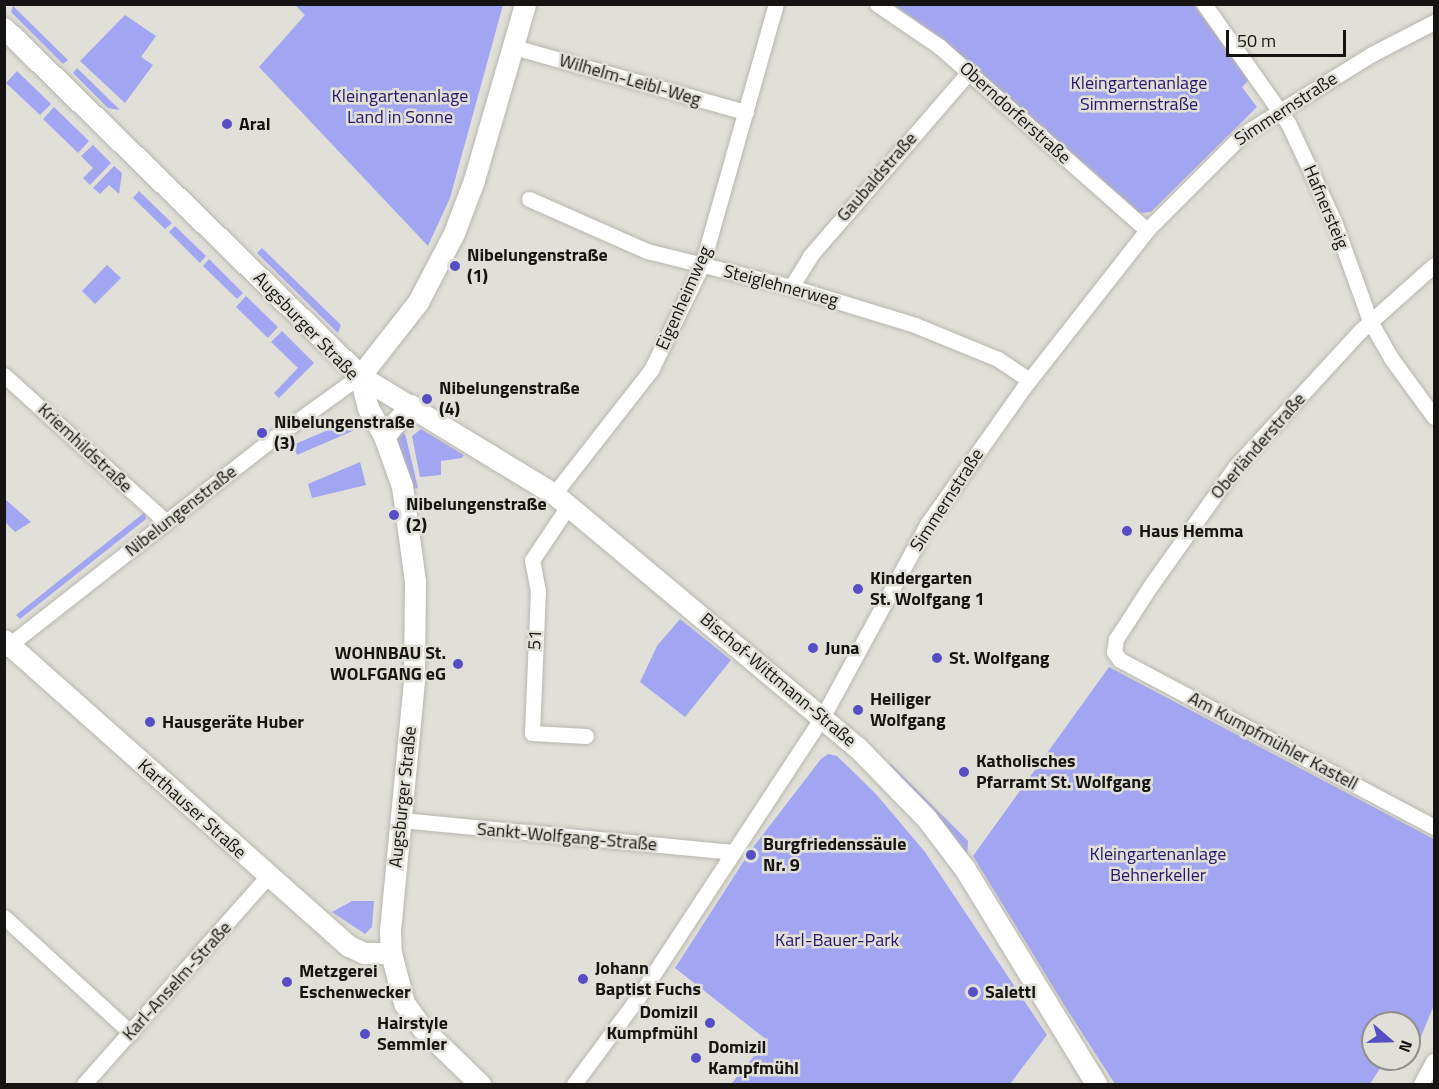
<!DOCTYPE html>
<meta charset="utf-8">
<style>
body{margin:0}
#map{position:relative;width:1439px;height:1089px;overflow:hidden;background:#e1e0d8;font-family:"Titillium Web",sans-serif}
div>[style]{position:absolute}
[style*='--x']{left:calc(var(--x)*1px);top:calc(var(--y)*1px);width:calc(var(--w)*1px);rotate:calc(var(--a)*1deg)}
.green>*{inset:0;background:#a2a5f1}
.roads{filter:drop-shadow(0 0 2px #b7b6ae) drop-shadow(0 0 2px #b7b6ae)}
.street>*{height:15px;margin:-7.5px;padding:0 7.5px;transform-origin:7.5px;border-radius:7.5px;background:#fff}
.secondary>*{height:21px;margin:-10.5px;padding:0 10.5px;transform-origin:10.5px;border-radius:10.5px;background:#fff}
.dots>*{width:16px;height:16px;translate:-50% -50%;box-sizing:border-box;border:3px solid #e1e0d8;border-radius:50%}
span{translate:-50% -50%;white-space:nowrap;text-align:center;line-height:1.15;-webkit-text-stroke:5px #e1e0d8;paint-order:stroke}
.street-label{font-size:18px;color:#151412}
.park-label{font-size:18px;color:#25156c}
.poi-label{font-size:18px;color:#151412;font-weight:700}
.left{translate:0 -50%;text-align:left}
.right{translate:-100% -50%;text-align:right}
.frame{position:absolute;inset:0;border:6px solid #151412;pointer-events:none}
.north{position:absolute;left:1361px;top:1011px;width:60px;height:60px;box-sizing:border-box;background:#e1e0d8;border:2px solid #8f8e89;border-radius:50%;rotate:110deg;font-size:16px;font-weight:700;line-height:24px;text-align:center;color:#151412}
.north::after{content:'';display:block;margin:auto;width:21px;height:27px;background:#574dc5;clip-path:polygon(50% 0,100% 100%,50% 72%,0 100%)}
.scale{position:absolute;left:1226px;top:30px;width:120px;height:27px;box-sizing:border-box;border:3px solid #151412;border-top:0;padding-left:8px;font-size:18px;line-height:21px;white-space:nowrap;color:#151412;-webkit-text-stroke:4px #e1e0d8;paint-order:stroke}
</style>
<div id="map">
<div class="green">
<div style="clip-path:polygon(295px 5px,503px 5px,450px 198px,428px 246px,259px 67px,305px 15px)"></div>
<div style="clip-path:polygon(894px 5px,1194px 5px,1249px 80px,1242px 87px,1257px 107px,1151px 212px,1140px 213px,944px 40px)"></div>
<div style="clip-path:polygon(13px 6px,68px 60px,63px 64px,11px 12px)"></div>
<div style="clip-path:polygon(125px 15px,156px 36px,141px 57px,153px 65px,125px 103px,80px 61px)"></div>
<div style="clip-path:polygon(77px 68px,120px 110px,108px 108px,73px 73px)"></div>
<div style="clip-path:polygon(17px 71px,51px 104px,40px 115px,6px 83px)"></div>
<div style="clip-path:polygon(54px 107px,89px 141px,78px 153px,43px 119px)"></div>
<div style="clip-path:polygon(93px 145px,111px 163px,90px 185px,83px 178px,93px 168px,81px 156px)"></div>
<div style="clip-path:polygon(114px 166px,122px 173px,119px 194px,109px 185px,100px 194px,93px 188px)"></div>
<div style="clip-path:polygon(139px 191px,172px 223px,165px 229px,133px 198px)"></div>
<div style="clip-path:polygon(175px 226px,206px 256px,200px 263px,169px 232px)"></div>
<div style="clip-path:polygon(262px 248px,341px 325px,338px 333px,257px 253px)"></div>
<div style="clip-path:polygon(209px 259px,243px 293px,237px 299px,203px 266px)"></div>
<div style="clip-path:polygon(107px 265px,121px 278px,95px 304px,82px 291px)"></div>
<div style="clip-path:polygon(246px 296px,278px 327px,268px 338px,236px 307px)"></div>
<div style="clip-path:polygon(282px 331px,314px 363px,279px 398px,274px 393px,298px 368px,271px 342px)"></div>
<div style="clip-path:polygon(351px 420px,355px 430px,297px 455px,293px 445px)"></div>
<div style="clip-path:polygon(401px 426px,406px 437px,418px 488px,412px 489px,397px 442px)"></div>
<div style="clip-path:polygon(421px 429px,464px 455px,462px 458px,441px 461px,441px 475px,420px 477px,412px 436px)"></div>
<div style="clip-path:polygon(360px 462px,366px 485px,312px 498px,308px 484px)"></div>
<div style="clip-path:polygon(4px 500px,5px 499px,31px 522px,15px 532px,5px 522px)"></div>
<div style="clip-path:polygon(145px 512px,146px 519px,20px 619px,16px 615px)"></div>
<div style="clip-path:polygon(680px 619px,731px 660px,685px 717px,640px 682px,657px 646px)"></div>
<div style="clip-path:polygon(1109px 667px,1434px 839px,1434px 1005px,1418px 1044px,1409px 1046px,1409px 1023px,1373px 1023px,1373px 1059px,1386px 1059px,1370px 1084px,1115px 1084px,1066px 1008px,973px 856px)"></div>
<div style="clip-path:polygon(828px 754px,837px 756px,876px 794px,925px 852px,1047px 1035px,1010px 1084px,732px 1083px,767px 1040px,675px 968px,751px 850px,821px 759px)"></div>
<div style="clip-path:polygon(891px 764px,968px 841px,967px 857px,888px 767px)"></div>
<div style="clip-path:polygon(352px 901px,374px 901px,372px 927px,365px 934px,332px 912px)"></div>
</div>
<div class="roads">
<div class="street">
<div style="--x:877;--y:4;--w:76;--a:34.3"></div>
<div style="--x:940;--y:47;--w:276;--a:41.5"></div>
<div style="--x:1204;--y:4;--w:146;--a:54.8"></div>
<div style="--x:1288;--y:123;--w:108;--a:64.9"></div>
<div style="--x:1334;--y:221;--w:106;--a:70.2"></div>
<div style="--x:1370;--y:321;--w:43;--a:60.4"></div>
<div style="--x:1391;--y:358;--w:73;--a:53.9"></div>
<div style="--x:514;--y:47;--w:241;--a:15.7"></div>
<div style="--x:529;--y:199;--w:129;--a:23.8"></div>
<div style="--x:647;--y:251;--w:148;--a:14"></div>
<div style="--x:791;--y:287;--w:130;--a:17"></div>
<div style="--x:915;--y:325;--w:90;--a:22.3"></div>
<div style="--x:998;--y:359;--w:37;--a:34"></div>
<div style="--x:1434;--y:265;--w:99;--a:138.3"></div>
<div style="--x:1360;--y:331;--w:185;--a:132.6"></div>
<div style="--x:1235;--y:467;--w:145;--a:125.4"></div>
<div style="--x:1151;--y:585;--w:64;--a:122.9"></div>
<div style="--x:1116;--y:639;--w:13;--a:99"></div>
<div style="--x:1114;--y:652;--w:10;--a:53"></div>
<div style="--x:1120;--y:660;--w:356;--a:28"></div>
<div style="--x:791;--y:287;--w:36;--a:-58"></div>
<div style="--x:810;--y:256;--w:243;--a:-49.2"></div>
<div style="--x:4;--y:375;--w:219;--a:42.2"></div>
<div style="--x:554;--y:494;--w:157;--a:-52"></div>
<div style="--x:651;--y:370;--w:117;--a:-64.1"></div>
<div style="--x:702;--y:265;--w:271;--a:-74.2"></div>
<div style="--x:569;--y:505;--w:66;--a:123.9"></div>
<div style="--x:532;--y:560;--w:31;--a:79"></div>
<div style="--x:538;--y:590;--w:143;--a:92.4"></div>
<div style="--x:532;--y:733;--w:54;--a:3.2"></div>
<div style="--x:4;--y:649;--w:335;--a:-38.1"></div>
<div style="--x:268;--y:442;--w:113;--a:-35.7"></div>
<div style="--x:401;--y:820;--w:334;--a:5.5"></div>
<div style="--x:4;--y:917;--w:172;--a:42.4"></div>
<div style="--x:84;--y:1084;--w:278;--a:-48.5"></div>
<div style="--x:574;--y:1084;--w:106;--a:-53.5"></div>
<div style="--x:637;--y:999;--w:339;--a:-56.7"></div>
<div style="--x:823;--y:716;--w:220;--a:-61.5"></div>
<div style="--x:928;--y:523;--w:166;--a:-54.8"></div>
<div style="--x:1024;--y:387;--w:199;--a:-51.9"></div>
<div style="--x:1147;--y:230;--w:136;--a:-45"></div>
<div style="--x:1243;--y:134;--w:152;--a:-31.8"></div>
<div style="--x:1372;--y:54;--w:70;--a:-27.3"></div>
<div style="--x:1421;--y:1084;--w:26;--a:-62"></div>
</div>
<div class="secondary">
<div style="--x:4;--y:28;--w:498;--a:44.3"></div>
<div style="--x:360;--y:376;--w:33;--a:76"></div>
<div style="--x:368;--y:408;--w:32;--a:60"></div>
<div style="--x:384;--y:436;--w:53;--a:70.2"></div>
<div style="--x:402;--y:486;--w:96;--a:82.2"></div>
<div style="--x:415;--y:581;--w:100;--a:90.6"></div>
<div style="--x:414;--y:681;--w:250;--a:95.5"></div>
<div style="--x:390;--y:930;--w:23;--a:88"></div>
<div style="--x:391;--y:953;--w:52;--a:75.4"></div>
<div style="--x:404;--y:1003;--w:31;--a:54"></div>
<div style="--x:422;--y:1028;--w:81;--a:44"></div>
<div style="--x:360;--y:376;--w:227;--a:31.3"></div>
<div style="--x:554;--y:494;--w:395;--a:39.9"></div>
<div style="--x:857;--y:747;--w:100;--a:45.8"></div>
<div style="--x:927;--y:819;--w:63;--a:52.8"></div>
<div style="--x:965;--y:869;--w:252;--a:58.6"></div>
<div style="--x:360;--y:376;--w:94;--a:-51.9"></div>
<div style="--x:418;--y:302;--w:78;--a:-62.4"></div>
<div style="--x:454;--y:233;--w:57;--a:-69.3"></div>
<div style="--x:474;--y:180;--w:183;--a:-73.8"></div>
<div style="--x:384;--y:436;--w:41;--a:-48.9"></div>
<div style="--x:4;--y:640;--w:461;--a:41.6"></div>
<div style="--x:349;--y:946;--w:17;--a:25"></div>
<div style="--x:364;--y:953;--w:27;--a:0"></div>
</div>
</div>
<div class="dots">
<div style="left:227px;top:124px;background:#574dc5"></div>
<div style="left:455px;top:266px;background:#574dc5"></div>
<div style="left:427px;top:399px;background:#574dc5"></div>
<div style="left:262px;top:433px;background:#574dc5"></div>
<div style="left:394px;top:515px;background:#574dc5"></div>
<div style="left:1127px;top:531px;background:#574dc5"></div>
<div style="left:858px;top:589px;background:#574dc5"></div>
<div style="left:813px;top:648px;background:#574dc5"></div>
<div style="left:937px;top:658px;background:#574dc5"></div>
<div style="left:458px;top:664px;background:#574dc5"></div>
<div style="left:858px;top:710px;background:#574dc5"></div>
<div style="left:150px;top:722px;background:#574dc5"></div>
<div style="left:964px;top:772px;background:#574dc5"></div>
<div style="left:751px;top:855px;background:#574dc5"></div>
<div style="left:583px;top:979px;background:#574dc5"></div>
<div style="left:287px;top:982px;background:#574dc5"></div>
<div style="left:973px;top:992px;background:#574dc5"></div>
<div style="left:710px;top:1023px;background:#574dc5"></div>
<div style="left:365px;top:1034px;background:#574dc5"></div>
<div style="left:696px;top:1058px;background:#574dc5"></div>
</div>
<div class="street-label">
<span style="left:630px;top:80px;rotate:16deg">Wilhelm-Leibl-Weg</span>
<span style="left:1286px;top:109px;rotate:-33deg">Simmernstraße</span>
<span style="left:1015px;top:113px;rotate:42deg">Oberndorferstraße</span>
<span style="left:877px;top:177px;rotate:-49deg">Gaubaldstraße</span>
<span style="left:1326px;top:207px;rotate:67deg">Hafnersteig</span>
<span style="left:781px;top:286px;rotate:15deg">Steiglehnerweg</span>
<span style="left:684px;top:298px;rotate:-66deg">Eigenheimweg</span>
<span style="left:306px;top:326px;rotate:46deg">Augsburger Straße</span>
<span style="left:1258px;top:446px;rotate:-49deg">Oberländerstraße</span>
<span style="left:85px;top:448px;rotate:43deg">Kriemhildstraße</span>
<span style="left:947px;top:500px;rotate:-57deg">Simmernstraße</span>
<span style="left:181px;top:511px;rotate:-38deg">Nibelungenstraße</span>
<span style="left:535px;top:640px;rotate:-87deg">51</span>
<span style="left:778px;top:680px;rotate:40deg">Bischof-Wittmann-Straße</span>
<span style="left:1273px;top:741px;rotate:28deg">Am Kumpfmühler Kastell</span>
<span style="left:403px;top:797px;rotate:-84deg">Augsburger Straße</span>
<span style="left:192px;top:809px;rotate:42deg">Karthauser Straße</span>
<span style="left:567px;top:837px;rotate:5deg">Sankt-Wolfgang-Straße</span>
<span style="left:177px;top:981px;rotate:-48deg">Karl-Anselm-Straße</span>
</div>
<div class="park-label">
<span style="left:1139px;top:94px">Kleingartenanlage<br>Simmernstraße</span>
<span style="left:400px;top:107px">Kleingartenanlage<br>Land in Sonne</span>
<span style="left:1158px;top:865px">Kleingartenanlage<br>Behnerkeller</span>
<span style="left:837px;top:940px">Karl-Bauer-Park</span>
</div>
<div class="poi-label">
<span class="left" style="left:239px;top:124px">Aral</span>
<span class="left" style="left:467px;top:266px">Nibelungenstraße<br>(1)</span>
<span class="left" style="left:439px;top:399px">Nibelungenstraße<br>(4)</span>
<span class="left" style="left:274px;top:433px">Nibelungenstraße<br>(3)</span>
<span class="left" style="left:406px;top:515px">Nibelungenstraße<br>(2)</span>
<span class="left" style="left:1139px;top:531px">Haus Hemma</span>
<span class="left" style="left:870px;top:589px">Kindergarten<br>St. Wolfgang 1</span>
<span class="left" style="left:825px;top:648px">Juna</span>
<span class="right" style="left:446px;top:664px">WOHNBAU St.<br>WOLFGANG eG</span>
<span class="left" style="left:949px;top:658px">St. Wolfgang</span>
<span class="left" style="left:870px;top:710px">Heiliger<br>Wolfgang</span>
<span class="left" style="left:162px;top:722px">Hausgeräte Huber</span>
<span class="left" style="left:976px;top:772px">Katholisches<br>Pfarramt St. Wolfgang</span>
<span class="left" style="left:763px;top:855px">Burgfriedenssäule<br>Nr. 9</span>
<span class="left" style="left:595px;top:979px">Johann<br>Baptist Fuchs</span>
<span class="left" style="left:299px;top:982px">Metzgerei<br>Eschenwecker</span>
<span class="left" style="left:985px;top:992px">Salettl</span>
<span class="right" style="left:698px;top:1023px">Domizil<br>Kumpfmühl</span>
<span class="left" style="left:377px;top:1034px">Hairstyle<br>Semmler</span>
<span class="left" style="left:708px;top:1058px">Domizil<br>Kampfmühl</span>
</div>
<div class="frame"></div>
<div class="north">N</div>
<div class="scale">50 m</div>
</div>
